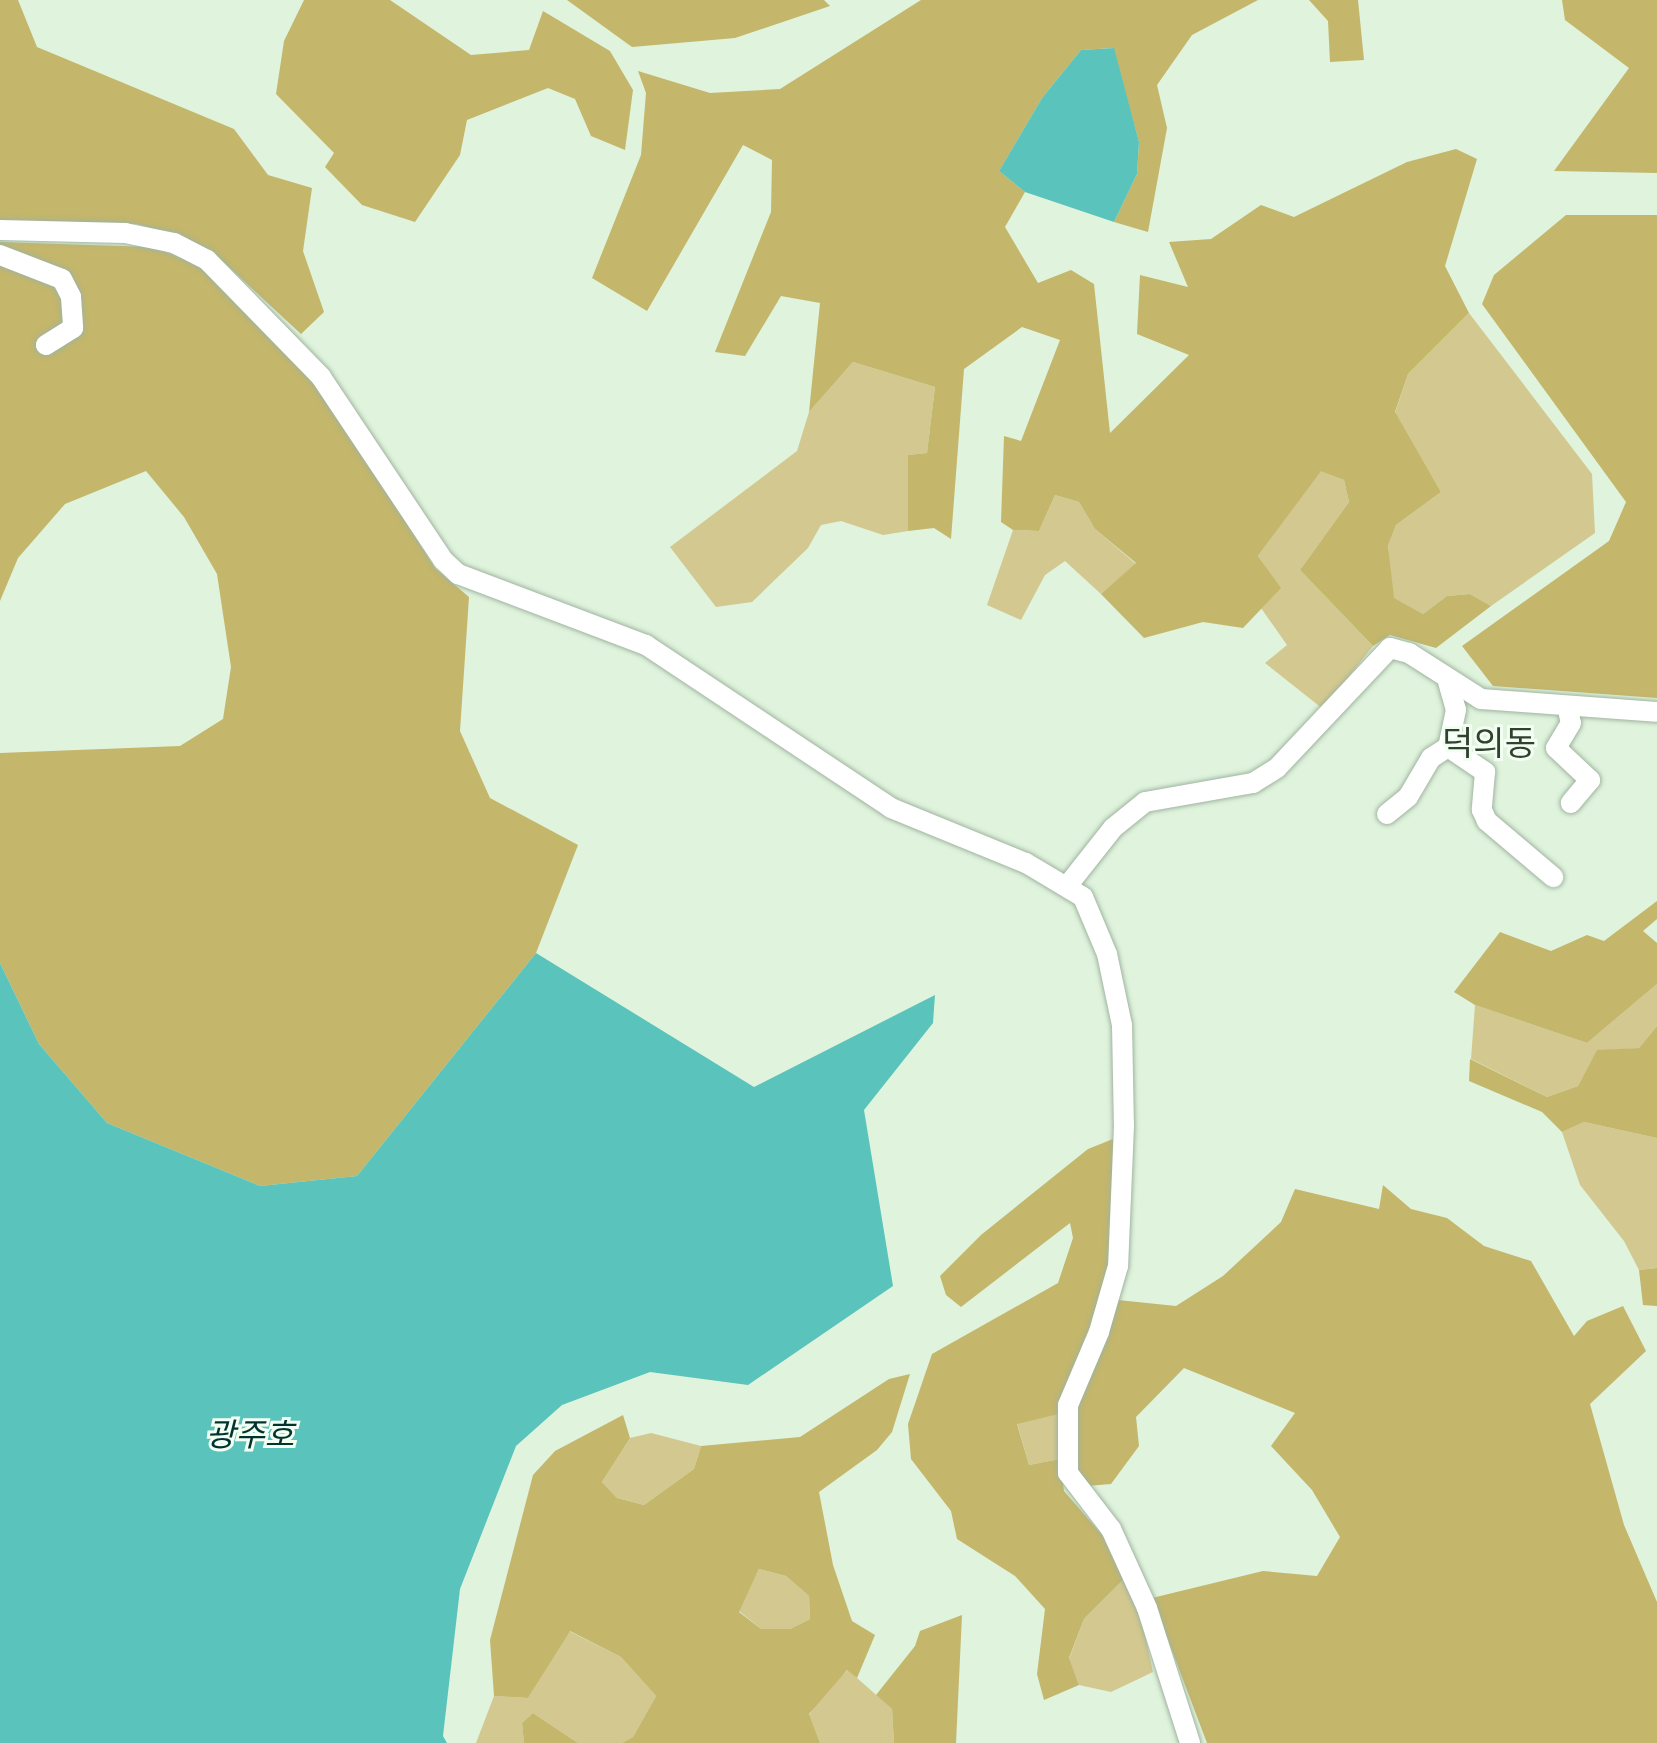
<!DOCTYPE html>
<meta charset="utf-8">
<style>
body{margin:0}
#map{position:relative;width:1657px;height:1743px;overflow:hidden;background:#dff3dd;font-family:Spectral,"Noto Sans KR",serif}
div>[style]{position:absolute}
[style*='--x']{left:calc(var(--x)*1px);top:calc(var(--y)*1px);width:calc(var(--w)*1px);rotate:calc(var(--a)*1deg)}
.green>*{inset:0;background:#d3c88f}
.forest>*{inset:0;background:#c4b66b}
.water>*{inset:0;background:#5ac3bb}
.roads{filter:drop-shadow(0 0 2px #a0b49f) drop-shadow(0 0 2px #a0b49f)}
.minor>*{height:20px;margin:-10px;padding:0 10px;transform-origin:10px;border-radius:10px;background:#fff}
span{translate:-50% -50%;white-space:nowrap;text-align:center;line-height:1.15;-webkit-text-stroke:6px #f1fef1;paint-order:stroke}
.water-label{font-size:32px;color:#003330;font-style:italic}
.quarter-label{font-size:34px;color:#314130}
</style>
<div id="map">
<div class="green">
<div style="clip-path:polygon(1469px 313px,1592px 474px,1595px 533px,1491px 606px,1470px 594px,1447px 596px,1423px 614px,1393px 598px,1388px 544px,1396px 525px,1441px 492px,1395px 413px,1408px 374px)"></div>
<div style="clip-path:polygon(853px 362px,935px 387px,927px 453px,908px 455px,908px 531px,883px 535px,841px 521px,821px 525px,808px 548px,752px 602px,716px 607px,670px 547px,797px 451px,809px 412px)"></div>
<div style="clip-path:polygon(1321px 470px,1344px 480px,1349px 502px,1300px 570px,1373px 646px,1323px 709px,1265px 663px,1287px 645px,1261px 608px,1280px 588px,1258px 556px)"></div>
<div style="clip-path:polygon(1055px 495px,1079px 502px,1095px 529px,1136px 564px,1101px 594px,1065px 561px,1045px 575px,1021px 620px,987px 605px,1013px 530px,1039px 531px)"></div>
<div style="clip-path:polygon(1657px 984px,1657px 1026px,1639px 1048px,1597px 1051px,1578px 1086px,1547px 1097px,1471px 1059px,1475px 1005px,1587px 1043px)"></div>
<div style="clip-path:polygon(1584px 1122px,1657px 1138px,1657px 1268px,1639px 1270px,1624px 1241px,1580px 1185px,1562px 1132px)"></div>
<div style="clip-path:polygon(1059px 1414px,1060px 1459px,1029px 1465px,1017px 1423px)"></div>
<div style="clip-path:polygon(651px 1433px,701px 1446px,694px 1469px,644px 1505px,617px 1498px,602px 1482px,630px 1438px)"></div>
<div style="clip-path:polygon(759px 1569px,786px 1576px,809px 1596px,810px 1619px,790px 1629px,761px 1629px,739px 1611px)"></div>
<div style="clip-path:polygon(1125px 1578px,1141px 1617px,1153px 1672px,1111px 1692px,1079px 1685px,1069px 1659px,1084px 1619px)"></div>
<div style="clip-path:polygon(569px 1631px,621px 1657px,656px 1696px,633px 1737px,622px 1743px,578px 1743px,533px 1713px,522px 1723px,524px 1743px,476px 1743px,494px 1696px,528px 1698px)"></div>
<div style="clip-path:polygon(848px 1670px,892px 1709px,894px 1743px,820px 1743px,809px 1715px,827px 1688px)"></div>
</div>
<div class="forest">
<div style="clip-path:polygon(0 0,18px 0,37px 47px,234px 129px,268px 175px,312px 188px,303px 251px,324px 312px,301px 334px,218px 257px,180px 236px,136px 224px,0 222px)"></div>
<div style="clip-path:polygon(304px 0,390px 0,471px 55px,529px 50px,543px 11px,610px 51px,633px 90px,625px 150px,591px 136px,575px 99px,548px 88px,467px 120px,460px 155px,415px 222px,362px 205px,325px 167px,334px 153px,276px 94px,284px 41px)"></div>
<div style="clip-path:polygon(567px 0,824px 0,830px 6px,735px 38px,632px 47px)"></div>
<div style="clip-path:polygon(921px 0,1258px 0,1192px 35px,1157px 85px,1167px 128px,1148px 232px,1114px 222px,1137px 174px,1139px 142px,1113px 48px,1081px 50px,1042px 98px,999px 171px,1025px 192px,1005px 227px,1038px 283px,1071px 270px,1094px 284px,1110px 433px,1189px 355px,1137px 334px,1140px 275px,1188px 287px,1169px 242px,1211px 239px,1261px 205px,1294px 217px,1407px 162px,1456px 149px,1477px 159px,1445px 266px,1469px 313px,1408px 374px,1395px 412px,1441px 492px,1396px 525px,1388px 545px,1394px 598px,1423px 614px,1447px 596px,1470px 594px,1491px 606px,1436px 648px,1390px 635px,1373px 646px,1300px 570px,1349px 502px,1344px 480px,1321px 471px,1258px 556px,1281px 588px,1243px 628px,1203px 622px,1144px 638px,1101px 594px,1136px 563px,1095px 529px,1079px 502px,1055px 495px,1039px 531px,1013px 530px,1001px 522px,1004px 436px,1021px 441px,1060px 340px,1022px 327px,964px 369px,951px 539px,934px 528px,908px 531px,908px 455px,927px 453px,935px 387px,853px 362px,809px 412px,820px 303px,781px 296px,745px 356px,715px 352px,771px 212px,772px 160px,743px 145px,647px 311px,592px 278px,641px 155px,646px 93px,638px 71px,710px 93px,780px 89px)"></div>
<div style="clip-path:polygon(1309px 0,1358px 0,1364px 60px,1330px 62px,1328px 21px)"></div>
<div style="clip-path:polygon(1562px 0,1657px 0,1657px 173px,1554px 171px,1629px 68px,1565px 20px)"></div>
<div style="clip-path:polygon(1566px 215px,1657px 215px,1657px 698px,1493px 686px,1462px 646px,1609px 541px,1626px 502px,1482px 304px,1494px 275px)"></div>
<div style="clip-path:polygon(0 242px,152px 247px,198px 264px,307px 367px,435px 568px,469px 597px,460px 731px,490px 798px,578px 845px,536px 953px,357px 1176px,260px 1186px,107px 1123px,39px 1044px,0 963px,0 753px,180px 746px,223px 719px,231px 667px,217px 574px,184px 517px,146px 471px,65px 504px,18px 558px,0 601px)"></div>
<div style="clip-path:polygon(1657px 901px,1657px 919px,1643px 931px,1657px 943px,1657px 984px,1587px 1043px,1475px 1005px,1454px 992px,1500px 932px,1551px 951px,1587px 935px,1604px 941px)"></div>
<div style="clip-path:polygon(1657px 1026px,1657px 1138px,1584px 1122px,1562px 1132px,1542px 1112px,1469px 1081px,1470px 1059px,1547px 1097px,1578px 1086px,1597px 1050px,1639px 1048px)"></div>
<div style="clip-path:polygon(1118px 1137px,1110px 1266px,1087px 1341px,1059px 1414px,1017px 1424px,1029px 1465px,1060px 1459px,1064px 1491px,1104px 1537px,1125px 1578px,1084px 1619px,1069px 1658px,1079px 1685px,1044px 1700px,1037px 1674px,1045px 1609px,1015px 1576px,957px 1539px,951px 1511px,911px 1459px,908px 1424px,932px 1354px,1058px 1283px,1073px 1238px,1070px 1223px,961px 1307px,946px 1295px,940px 1276px,981px 1235px,1088px 1149px)"></div>
<div style="clip-path:polygon(1383px 1185px,1411px 1209px,1447px 1218px,1484px 1246px,1531px 1261px,1574px 1336px,1587px 1321px,1623px 1306px,1646px 1351px,1590px 1404px,1624px 1525px,1657px 1602px,1657px 1743px,1207px 1743px,1152px 1598px,1263px 1571px,1317px 1576px,1340px 1537px,1312px 1490px,1271px 1446px,1295px 1413px,1184px 1368px,1136px 1417px,1139px 1446px,1111px 1484px,1087px 1486px,1074px 1466px,1079px 1396px,1118px 1300px,1176px 1306px,1223px 1276px,1281px 1222px,1295px 1189px,1379px 1209px)"></div>
<div style="clip-path:polygon(1657px 1268px,1657px 1306px,1643px 1305px,1639px 1270px)"></div>
<div style="clip-path:polygon(evenodd,910px 1374px,892px 1432px,877px 1450px,819px 1492px,833px 1565px,852px 1621px,875px 1635px,857px 1678px,847px 1670px,809px 1714px,820px 1743px,622px 1743px,633px 1737px,656px 1696px,621px 1657px,570px 1631px,528px 1698px,494px 1696px,490px 1640px,533px 1475px,555px 1451px,623px 1415px,630px 1438px,602px 1482px,617px 1498px,644px 1505px,694px 1469px,701px 1446px,800px 1437px,889px 1379px,910px 1374px,759px 1569px,786px 1576px,809px 1596px,810px 1619px,790px 1629px,761px 1629px,739px 1612px,759px 1569px)"></div>
<div style="clip-path:polygon(962px 1615px,956px 1743px,894px 1743px,892px 1709px,876px 1695px,915px 1646px,920px 1631px)"></div>
<div style="clip-path:polygon(533px 1713px,578px 1743px,524px 1743px,522px 1723px)"></div>
</div>
<div class="water">
<div style="clip-path:polygon(1114px 48px,1139px 142px,1137px 174px,1114px 222px,1025px 192px,999px 171px,1042px 98px,1081px 50px)"></div>
<div style="clip-path:polygon(536px 953px,754px 1087px,935px 995px,933px 1023px,864px 1110px,893px 1286px,748px 1385px,650px 1372px,562px 1405px,516px 1446px,460px 1589px,443px 1736px,447px 1743px,0 1743px,0 963px,39px 1044px,107px 1123px,260px 1186px,357px 1176px)"></div>
</div>
<div class="roads">
<div class="minor">
<div style="--x:0;--y:230;--w:125;--a:1.4"></div>
<div style="--x:125;--y:233;--w:50;--a:11.5"></div>
<div style="--x:174;--y:243;--w:37;--a:27"></div>
<div style="--x:207;--y:260;--w:163;--a:45.7"></div>
<div style="--x:321;--y:377;--w:220;--a:56.3"></div>
<div style="--x:443;--y:560;--w:21;--a:43"></div>
<div style="--x:458;--y:574;--w:201;--a:20.7"></div>
<div style="--x:646;--y:645;--w:294;--a:33.6"></div>
<div style="--x:891;--y:808;--w:146;--a:22.2"></div>
<div style="--x:1026;--y:863;--w:66;--a:30.8"></div>
<div style="--x:1083;--y:897;--w:62;--a:67.2"></div>
<div style="--x:1107;--y:954;--w:73;--a:78.1"></div>
<div style="--x:1122;--y:1025;--w:100;--a:88.9"></div>
<div style="--x:1124;--y:1125;--w:141;--a:92.4"></div>
<div style="--x:1118;--y:1266;--w:69;--a:106.1"></div>
<div style="--x:1099;--y:1332;--w:79;--a:113"></div>
<div style="--x:1068;--y:1405;--w:68;--a:90"></div>
<div style="--x:1068;--y:1473;--w:71;--a:52.5"></div>
<div style="--x:1111;--y:1529;--w:87;--a:65.5"></div>
<div style="--x:1147;--y:1608;--w:142;--a:72.3"></div>
<div style="--x:0;--y:255;--w:66;--a:21.2"></div>
<div style="--x:62;--y:279;--w:20;--a:63"></div>
<div style="--x:71;--y:297;--w:31;--a:86"></div>
<div style="--x:73;--y:328;--w:32;--a:148"></div>
<div style="--x:1448;--y:682;--w:29;--a:74"></div>
<div style="--x:1456;--y:710;--w:38;--a:102"></div>
<div style="--x:1448;--y:747;--w:45;--a:34"></div>
<div style="--x:1485;--y:772;--w:38;--a:95"></div>
<div style="--x:1482;--y:810;--w:12;--a:66"></div>
<div style="--x:1487;--y:821;--w:87;--a:40.3"></div>
<div style="--x:1567;--y:706;--w:17;--a:77"></div>
<div style="--x:1571;--y:723;--w:29;--a:121"></div>
<div style="--x:1556;--y:748;--w:47;--a:43.3"></div>
<div style="--x:1590;--y:780;--w:30;--a:130"></div>
<div style="--x:1387;--y:814;--w:27;--a:-39"></div>
<div style="--x:1408;--y:797;--w:45;--a:-59.5"></div>
<div style="--x:1431;--y:758;--w:20;--a:-33"></div>
<div style="--x:1068;--y:885;--w:73;--a:-51.7"></div>
<div style="--x:1113;--y:828;--w:41;--a:-39.1"></div>
<div style="--x:1145;--y:802;--w:110;--a:-10"></div>
<div style="--x:1253;--y:783;--w:28;--a:-32"></div>
<div style="--x:1277;--y:768;--w:165;--a:-46.7"></div>
<div style="--x:1390;--y:648;--w:20;--a:15"></div>
<div style="--x:1409;--y:653;--w:85;--a:32.6"></div>
<div style="--x:1481;--y:699;--w:176;--a:4.2"></div>
</div>
</div>
<div class="water-label">
<span style="left:250px;top:1437px">광주호</span>
</div>
<div class="quarter-label">
<span style="left:1489px;top:746px">덕의동</span>
</div>
</div>
